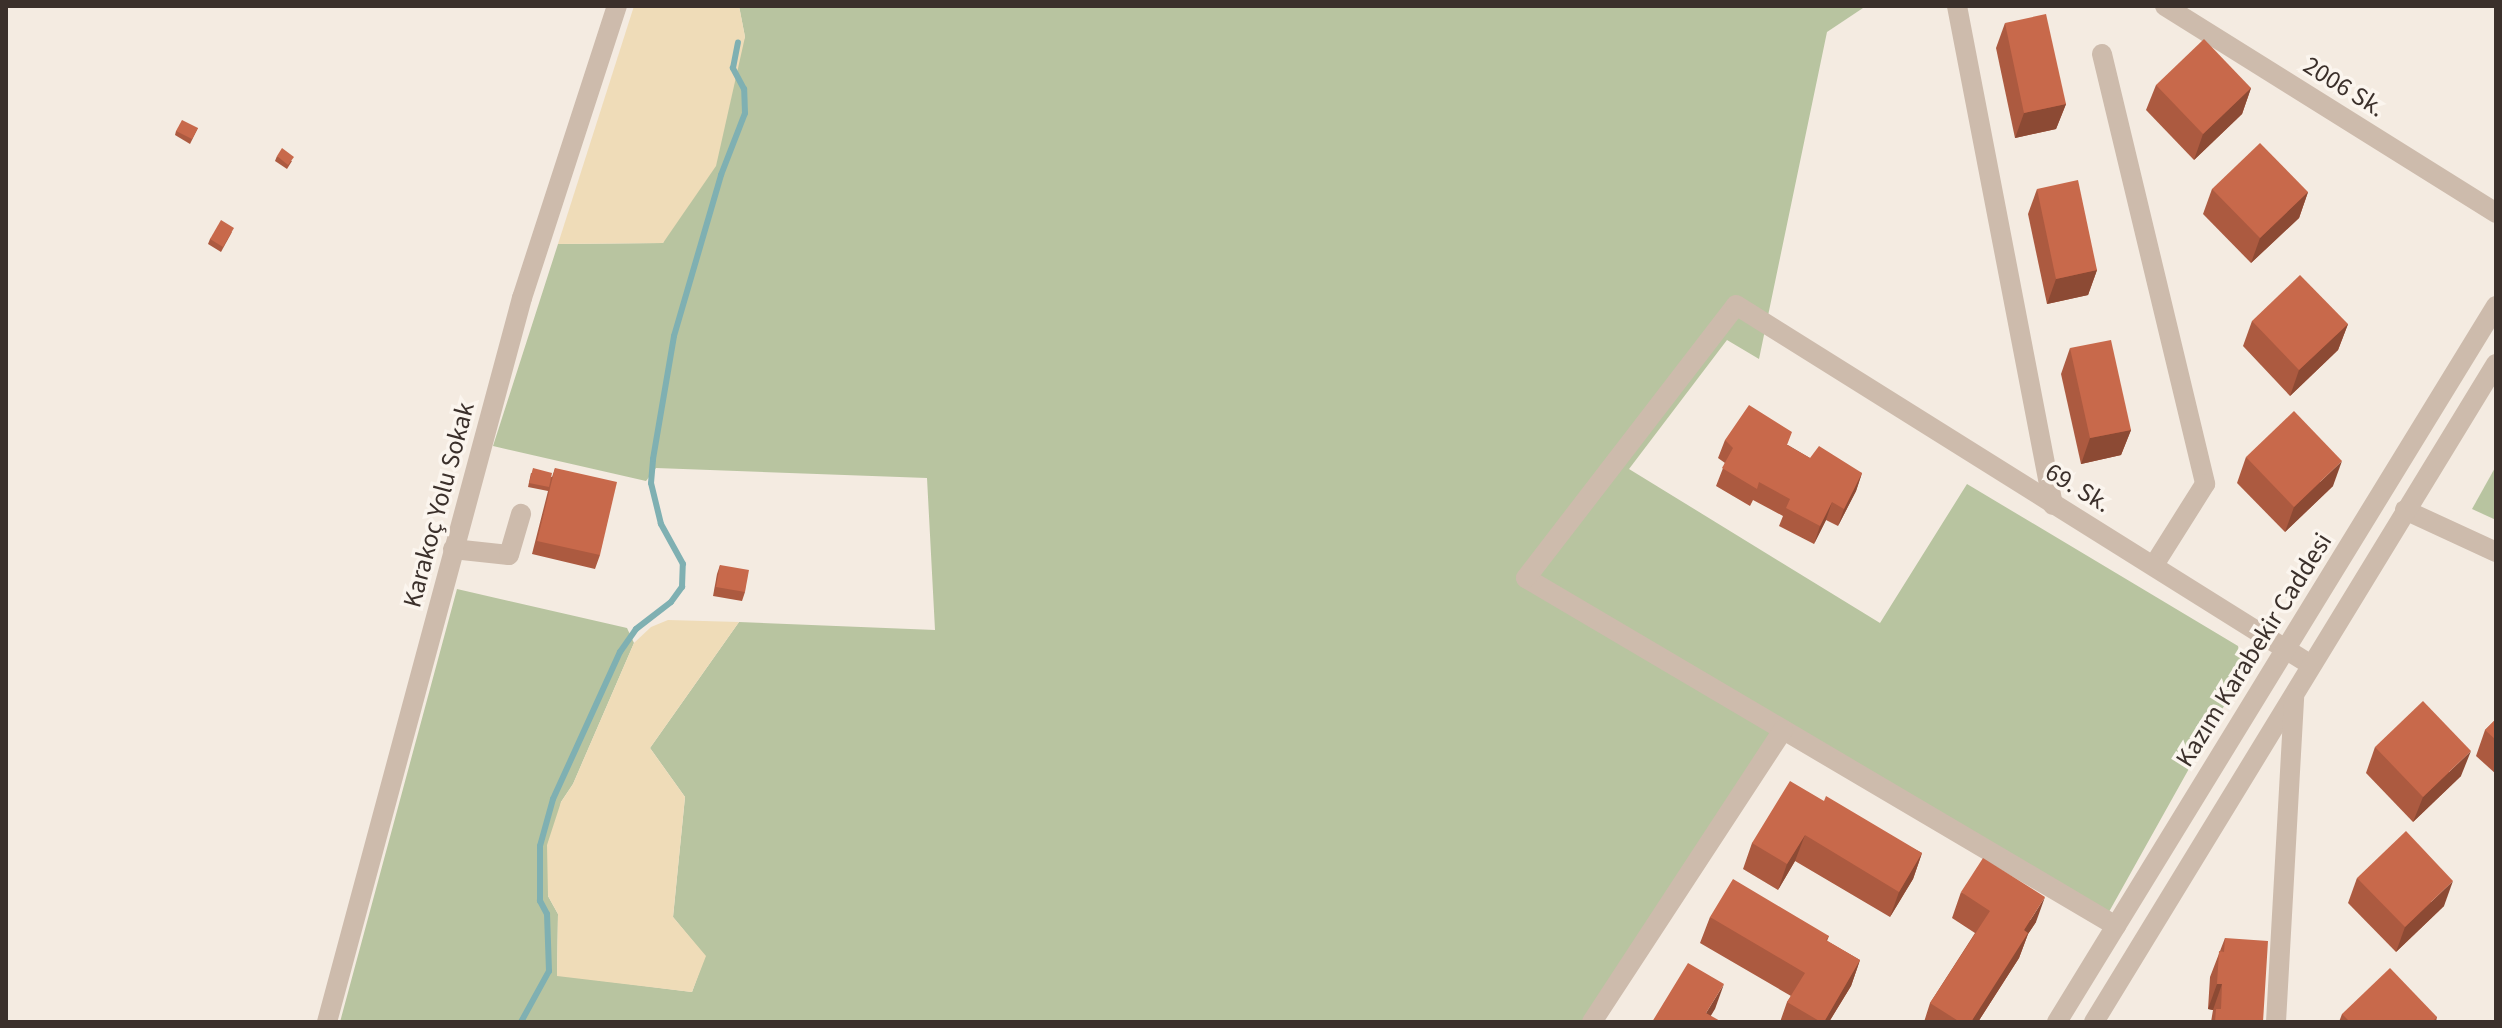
<!DOCTYPE html>
<meta charset="utf-8">
<style>
body{margin:0}
#map{position:relative;width:2502px;height:1028px;overflow:hidden;background:#f4ebe1;font-family:"Source Sans 3",sans-serif}
div>[style]{position:absolute}
[style*='--x']{left:calc(var(--x)*1px);top:calc(var(--y)*1px);width:calc(var(--w)*1px);rotate:calc(var(--a)*1deg)}
.green>*{inset:0;background:#b8c4a0}
.sand>*{inset:0;background:#efdcb8}
.stream>*{height:6px;margin:-3px;padding:0 3px;transform-origin:3px;border-radius:3px;background:#7fb0b2}
.minor>*{height:20px;margin:-10px;padding:0 10px;transform-origin:10px;border-radius:10px;background:#cdbbac}
.wall>*{inset:0;background:#ac5a40}
.shaded-wall>*{inset:0;background:#8c4a34}
.building>*{inset:0;background:#c8694b}
span{translate:-50% -50%;white-space:nowrap;text-align:center;line-height:1.15;-webkit-text-stroke:7px #fbf5ee;paint-order:stroke}
.street-label{font-size:26px;color:#3b302b}
.frame{position:absolute;inset:0;border:8px solid #3b302b;pointer-events:none}
</style>
<div id="map">
<div class="green">
<div style="clip-path:polygon(739px 6px,1866px 6px,1827px 32px,1759px 359px,1727px 340px,1629px 469px,1880px 623px,1967px 484px,2238px 646px,2243px 672px,2105px 919px,1783px 730px,1589px 1022px,340px 1022px,457px 589px,627px 628px,634px 643px,573px 784px,561px 802px,548px 896px,558px 914px,557px 975px,692px 992px,705px 956px,673px 917px,685px 797px,650px 748px,739px 622px,935px 630px,927px 478px,656px 468px,646px 481px,493px 446px,558px 244px,663px 243px,745px 37px)"></div>
<div style="clip-path:polygon(2496px 466px,2496px 520px,2472px 509px)"></div>
</div>
<div class="sand">
<div style="clip-path:polygon(634px 6px,739px 6px,745px 37px,716px 166px,663px 243px,558px 244px)"></div>
<div style="clip-path:polygon(668px 620px,739px 622px,650px 748px,685px 797px,673px 917px,706px 956px,692px 992px,557px 976px,558px 914px,548px 896px,547px 845px,561px 802px,573px 784px,634px 643px,651px 627px)"></div>
</div>
<div class="stream">
<div style="--x:521;--y:1022;--w:58;--a:-61.2"></div>
<div style="--x:549;--y:971;--w:57;--a:-92"></div>
<div style="--x:547;--y:914;--w:15;--a:-118"></div>
<div style="--x:540;--y:901;--w:55;--a:-90"></div>
<div style="--x:540;--y:846;--w:49;--a:-74.5"></div>
<div style="--x:553;--y:799;--w:162;--a:-65.5"></div>
<div style="--x:620;--y:652;--w:28;--a:-55"></div>
<div style="--x:636;--y:629;--w:44;--a:-37.6"></div>
<div style="--x:671;--y:602;--w:19;--a:-54"></div>
<div style="--x:682;--y:587;--w:23;--a:-88"></div>
<div style="--x:683;--y:564;--w:46;--a:-118.8"></div>
<div style="--x:661;--y:524;--w:42;--a:-103.7"></div>
<div style="--x:651;--y:483;--w:24;--a:-85"></div>
<div style="--x:653;--y:459;--w:125;--a:-80.3"></div>
<div style="--x:674;--y:336;--w:168;--a:-73.7"></div>
<div style="--x:721;--y:175;--w:66;--a:-68.8"></div>
<div style="--x:745;--y:113;--w:24;--a:-92"></div>
<div style="--x:744;--y:89;--w:24;--a:-118"></div>
<div style="--x:733;--y:68;--w:26;--a:-79"></div>
</div>
<div class="minor">
<div style="--x:1957;--y:6;--w:508;--a:79.11"></div>
<div style="--x:2165;--y:6;--w:390;--a:32"></div>
<div style="--x:2102;--y:54;--w:442;--a:76.5"></div>
<div style="--x:2205;--y:484;--w:96;--a:122.2"></div>
<div style="--x:2405;--y:510;--w:100;--a:24.8"></div>
<div style="--x:453;--y:549;--w:56;--a:6.1"></div>
<div style="--x:509;--y:555;--w:43;--a:-73.7"></div>
<div style="--x:2116;--y:926;--w:685;--a:-149.47"></div>
<div style="--x:1526;--y:578;--w:344;--a:-52.4"></div>
<div style="--x:1736;--y:305;--w:678;--a:32.05"></div>
<div style="--x:327;--y:1022;--w:750;--a:-74.93"></div>
<div style="--x:522;--y:298;--w:307;--a:-72"></div>
<div style="--x:1592;--y:1022;--w:349;--a:-56.8"></div>
<div style="--x:2057;--y:1022;--w:840;--a:-58.49"></div>
<div style="--x:2094;--y:1022;--w:771;--a:-58.58"></div>
<div style="--x:2276;--y:1022;--w:325;--a:-86.8"></div>
</div>
<div class="wall">
<div style="clip-path:polygon(2005px 23px,2066px 104px,2056px 129px,2015px 138px,1996px 48px)"></div>
<div style="clip-path:polygon(2156px 85px,2251px 88px,2242px 114px,2194px 160px,2146px 110px)"></div>
<div style="clip-path:polygon(198px 128px,190px 144px,175px 135px,176px 131px)"></div>
<div style="clip-path:polygon(277px 156px,292px 161px,287px 169px,275px 161px)"></div>
<div style="clip-path:polygon(2037px 189px,2097px 270px,2088px 295px,2047px 304px,2028px 214px)"></div>
<div style="clip-path:polygon(2212px 189px,2308px 192px,2299px 218px,2251px 263px,2203px 214px)"></div>
<div style="clip-path:polygon(232px 232px,221px 252px,208px 244px,210px 239px)"></div>
<div style="clip-path:polygon(2252px 321px,2348px 324px,2338px 350px,2290px 396px,2243px 346px)"></div>
<div style="clip-path:polygon(2070px 348px,2131px 430px,2121px 455px,2081px 464px,2061px 374px)"></div>
<div style="clip-path:polygon(1725px 440px,1788px 445px,1810px 458px,1862px 473px,1856px 491px,1838px 526px,1826px 520px,1814px 544px,1779px 526px,1783px 516px,1753px 500px,1750px 506px,1716px 486px,1725px 463px,1718px 458px)"></div>
<div style="clip-path:polygon(2246px 457px,2333px 486px,2285px 532px,2237px 483px)"></div>
<div style="clip-path:polygon(555px 468px,600px 555px,595px 569px,532px 554px,548px 491px,528px 487px,531px 473px,552px 477px)"></div>
<div style="clip-path:polygon(720px 565px,745px 592px,742px 601px,713px 596px,717px 574px)"></div>
<div style="clip-path:polygon(2496px 719px,2496px 774px,2476px 756px,2485px 730px)"></div>
<div style="clip-path:polygon(2375px 747px,2461px 776px,2413px 822px,2366px 773px)"></div>
<div style="clip-path:polygon(1824px 801px,1922px 853px,1913px 879px,1890px 917px,1795px 861px,1778px 890px,1743px 869px,1752px 843px)"></div>
<div style="clip-path:polygon(2357px 878px,2444px 906px,2396px 952px,2348px 903px)"></div>
<div style="clip-path:polygon(1961px 892px,2036px 922px,2028px 934px,2019px 958px,1978px 1022px,1924px 1022px,1930px 1003px,1975px 933px,1952px 918px)"></div>
<div style="clip-path:polygon(1710px 917px,1829px 936px,1827px 941px,1860px 960px,1851px 986px,1829px 1022px,1780px 1022px,1787px 1002px,1791px 996px,1700px 943px)"></div>
<div style="clip-path:polygon(2225px 938px,2263px 1022px,2211px 1022px,2213px 1010px,2208px 1009px,2210px 977px)"></div>
<div style="clip-path:polygon(2342px 1014px,2437px 1017px,2436px 1022px,2339px 1022px)"></div>
</div>
<div class="shaded-wall">
<div style="clip-path:polygon(2251px 88px,2242px 114px,2194px 160px,2203px 134px)"></div>
<div style="clip-path:polygon(2066px 104px,2056px 129px,2015px 138px,2024px 113px)"></div>
<div style="clip-path:polygon(2308px 192px,2299px 218px,2251px 263px,2260px 238px)"></div>
<div style="clip-path:polygon(2097px 270px,2088px 295px,2047px 304px,2056px 279px)"></div>
<div style="clip-path:polygon(2348px 324px,2338px 350px,2290px 396px,2299px 370px)"></div>
<div style="clip-path:polygon(2131px 430px,2121px 455px,2081px 464px,2090px 438px)"></div>
<div style="clip-path:polygon(2342px 461px,2333px 486px,2285px 532px,2294px 507px)"></div>
<div style="clip-path:polygon(1862px 473px,1856px 491px,1838px 526px,1844px 509px)"></div>
<div style="clip-path:polygon(1832px 502px,1826px 520px,1814px 544px,1820px 526px)"></div>
<div style="clip-path:polygon(2471px 751px,2461px 776px,2413px 822px,2423px 797px)"></div>
<div style="clip-path:polygon(1805px 835px,1795px 861px,1778px 890px,1787px 864px)"></div>
<div style="clip-path:polygon(1922px 853px,1913px 879px,1890px 917px,1899px 892px)"></div>
<div style="clip-path:polygon(2453px 881px,2444px 906px,2396px 952px,2405px 927px)"></div>
<div style="clip-path:polygon(2045px 897px,2036px 922px,2028px 934px,2019px 958px,1978px 1022px,1971px 1022px,2024px 930px)"></div>
<div style="clip-path:polygon(1860px 960px,1851px 986px,1829px 1022px,1824px 1022px)"></div>
<div style="clip-path:polygon(1724px 984px,1715px 1009px,1707px 1022px,1706px 1013px)"></div>
<div style="clip-path:polygon(2217px 984px,2222px 984px,2213px 1010px,2208px 1009px)"></div>
</div>
<div class="building">
<div style="clip-path:polygon(2046px 14px,2066px 104px,2024px 113px,2005px 23px)"></div>
<div style="clip-path:polygon(2204px 39px,2251px 88px,2203px 134px,2156px 85px)"></div>
<div style="clip-path:polygon(182px 120px,198px 128px,192px 139px,176px 131px)"></div>
<div style="clip-path:polygon(2260px 143px,2308px 192px,2260px 238px,2212px 189px)"></div>
<div style="clip-path:polygon(282px 148px,294px 157px,288px 165px,277px 156px)"></div>
<div style="clip-path:polygon(2078px 180px,2097px 270px,2056px 279px,2037px 189px)"></div>
<div style="clip-path:polygon(221px 220px,234px 228px,223px 247px,210px 239px)"></div>
<div style="clip-path:polygon(2300px 275px,2348px 324px,2299px 370px,2252px 321px)"></div>
<div style="clip-path:polygon(2111px 340px,2131px 430px,2090px 438px,2070px 348px)"></div>
<div style="clip-path:polygon(1749px 405px,1792px 432px,1787px 445px,1810px 458px,1819px 446px,1862px 473px,1844px 509px,1832px 502px,1820px 526px,1786px 508px,1790px 499px,1759px 482px,1757px 489px,1722px 468px,1733px 448px,1725px 440px)"></div>
<div style="clip-path:polygon(2294px 411px,2342px 461px,2294px 507px,2246px 457px)"></div>
<div style="clip-path:polygon(533px 468px,552px 473px,549px 487px,529px 483px)"></div>
<div style="clip-path:polygon(555px 468px,617px 482px,600px 555px,537px 541px)"></div>
<div style="clip-path:polygon(720px 565px,749px 570px,745px 592px,716px 587px)"></div>
<div style="clip-path:polygon(2423px 701px,2471px 751px,2423px 797px,2375px 747px)"></div>
<div style="clip-path:polygon(2496px 719px,2496px 740px,2485px 730px)"></div>
<div style="clip-path:polygon(1790px 781px,1824px 801px,1826px 796px,1922px 853px,1899px 892px,1805px 835px,1787px 864px,1752px 843px)"></div>
<div style="clip-path:polygon(2406px 831px,2453px 881px,2405px 927px,2357px 878px)"></div>
<div style="clip-path:polygon(1983px 858px,2045px 897px,2024px 930px,2028px 933px,1971px 1022px,1960px 1022px,1930px 1003px,1990px 911px,1961px 892px)"></div>
<div style="clip-path:polygon(1733px 879px,1829px 936px,1826px 940px,1860px 960px,1824px 1022px,1821px 1022px,1787px 1002px,1805px 973px,1710px 917px)"></div>
<div style="clip-path:polygon(2225px 938px,2268px 941px,2263px 1022px,2215px 1022px,2216px 1009px,2221px 1009px,2222px 984px,2217px 984px,2219px 951px,2224px 952px)"></div>
<div style="clip-path:polygon(1688px 963px,1724px 984px,1706px 1013px,1722px 1022px,1652px 1022px)"></div>
<div style="clip-path:polygon(2390px 968px,2437px 1017px,2432px 1022px,2350px 1022px,2342px 1014px)"></div>
</div>
<div class="street-label">
<span style="left:2344px;top:87px;rotate:32deg">2006 Sk.</span>
<span style="left:2078px;top:488px;rotate:31deg">69. Sk.</span>
<span style="left:439px;top:505px;rotate:-75deg">Karakoç Yolu Sokak</span>
<span style="left:2254px;top:650px;rotate:-58deg">Kazım Karabekir Caddesi</span>
</div>
<div class="frame"></div>
</div>
